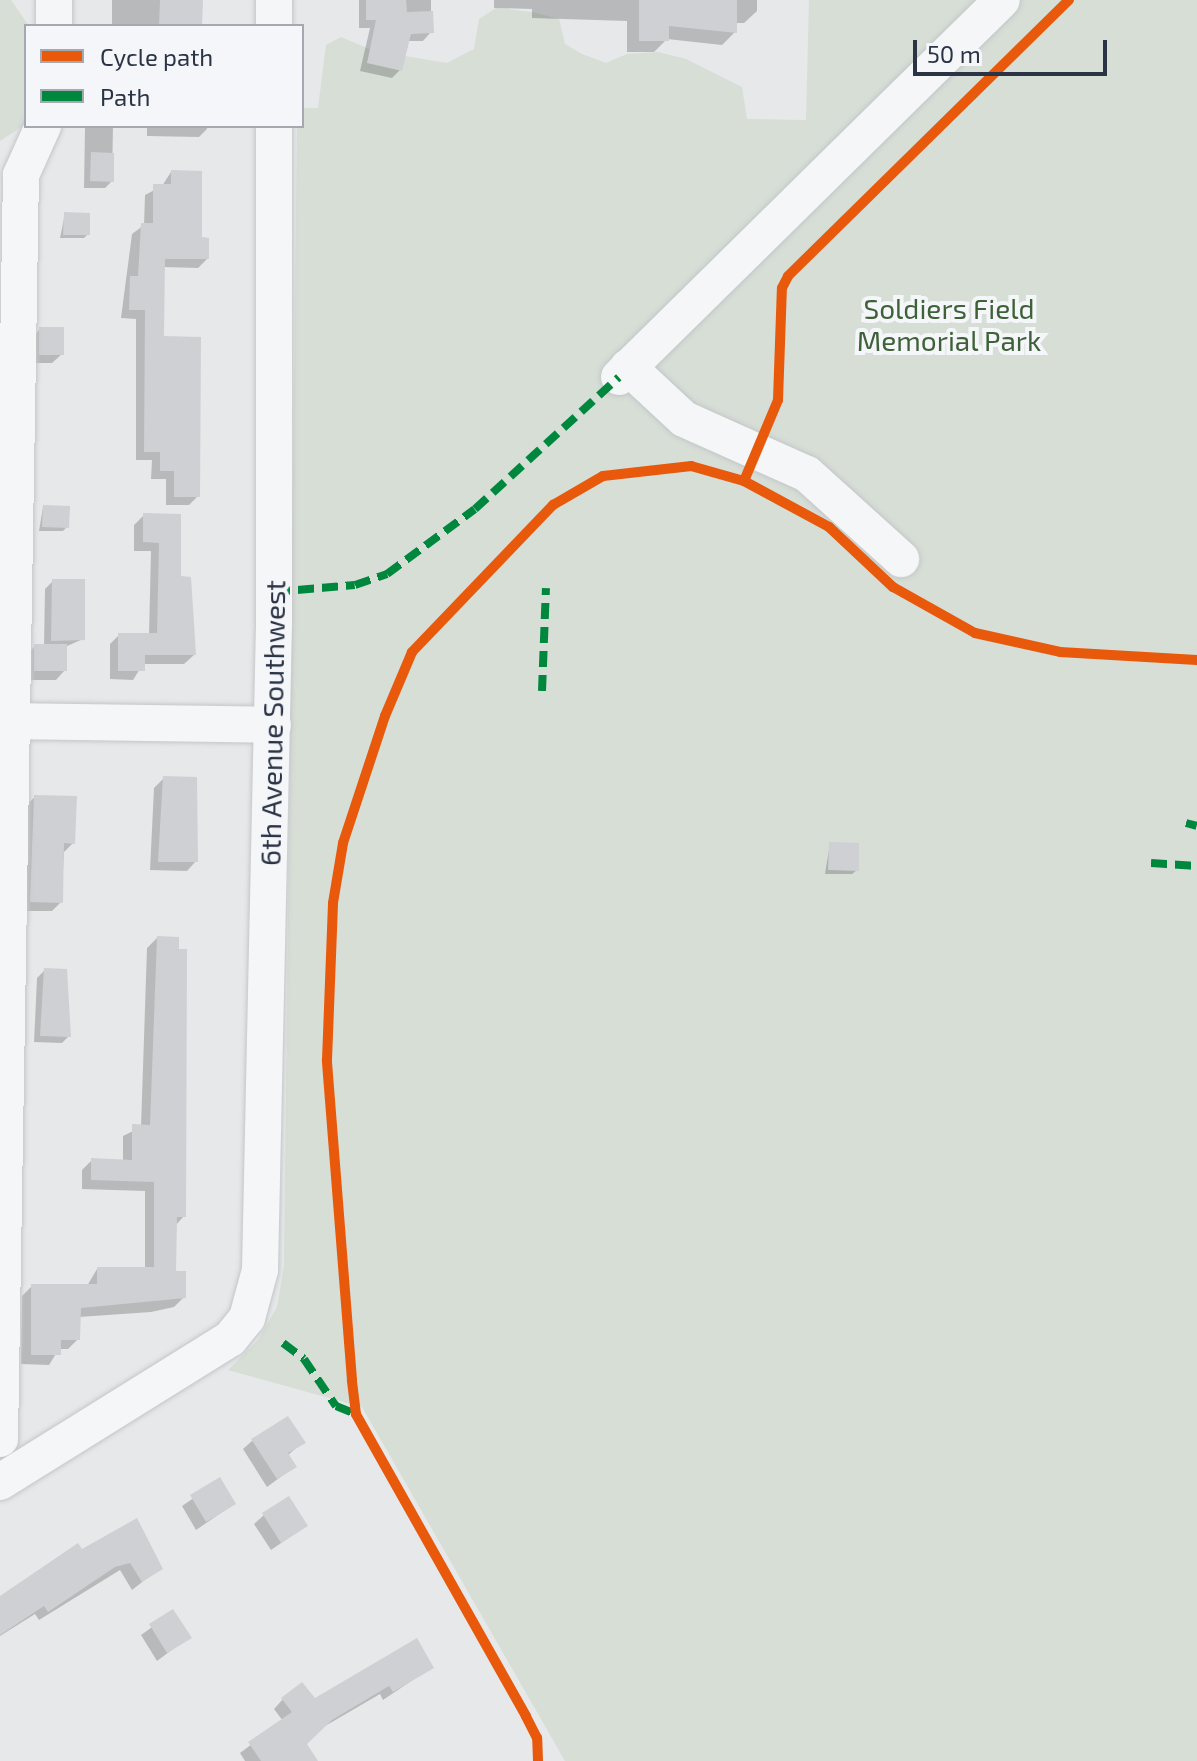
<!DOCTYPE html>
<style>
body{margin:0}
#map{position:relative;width:1197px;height:1761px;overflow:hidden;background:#e6e8ea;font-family:"Exo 2",sans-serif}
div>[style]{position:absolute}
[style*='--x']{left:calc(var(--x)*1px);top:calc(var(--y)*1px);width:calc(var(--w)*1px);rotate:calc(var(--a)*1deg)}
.green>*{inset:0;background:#d6ded6}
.shadow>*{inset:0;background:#0003}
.building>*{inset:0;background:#ced0d3}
.roads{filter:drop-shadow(0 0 2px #c4c6c8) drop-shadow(0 0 2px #c4c6c8)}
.minor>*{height:36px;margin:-18px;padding:0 18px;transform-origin:18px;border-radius:18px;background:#f5f6f7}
.quiet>*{height:8px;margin-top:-4px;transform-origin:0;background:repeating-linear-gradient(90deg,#00873e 0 16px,transparent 0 24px)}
.cycleway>*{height:10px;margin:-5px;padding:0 5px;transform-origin:5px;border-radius:5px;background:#e8590c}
span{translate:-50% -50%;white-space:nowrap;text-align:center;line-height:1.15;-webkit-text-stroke:8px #f4f6f9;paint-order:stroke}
.park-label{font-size:28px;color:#3f6138}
.street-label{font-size:28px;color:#2b3445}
.legend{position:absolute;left:24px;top:24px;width:280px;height:104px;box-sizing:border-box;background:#f4f6f9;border:2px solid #a4a8b1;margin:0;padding:10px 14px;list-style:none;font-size:24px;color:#2b3445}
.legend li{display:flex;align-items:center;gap:16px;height:40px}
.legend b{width:40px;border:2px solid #a4a8b1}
.scale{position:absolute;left:913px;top:40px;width:194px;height:36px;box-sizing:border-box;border:4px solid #2b3445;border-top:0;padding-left:10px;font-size:24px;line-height:28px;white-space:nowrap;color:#2b3445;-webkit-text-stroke:6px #f4f6f9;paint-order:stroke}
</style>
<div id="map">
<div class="green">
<div style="clip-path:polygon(0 0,11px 0,29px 26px,26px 124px,0 141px)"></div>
<div style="clip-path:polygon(809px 0,1197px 0,1197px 1761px,565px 1761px,362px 1407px,228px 1370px,258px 1340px,277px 1307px,284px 1266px,297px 126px,302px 126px,302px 108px,318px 108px,326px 45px,341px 37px,374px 51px,447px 63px,474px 49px,479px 19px,496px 8px,532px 12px,559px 19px,565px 44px,582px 54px,606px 63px,627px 54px,658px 52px,686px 59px,742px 87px,747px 119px,806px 120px)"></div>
</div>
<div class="shadow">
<div style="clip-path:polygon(112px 0,202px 0,200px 26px,112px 26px)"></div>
<div style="clip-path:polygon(359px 0,431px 0,431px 32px,423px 41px,407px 41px,400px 70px,392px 78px,360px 71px,370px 28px,359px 28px)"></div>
<div style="clip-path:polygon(494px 0,757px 0,757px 11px,744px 23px,735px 23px,735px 32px,722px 45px,667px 39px,654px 52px,627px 52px,627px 21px,532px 18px,532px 9px,494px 8px)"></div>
<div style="clip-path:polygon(113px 126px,112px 181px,105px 188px,84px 188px,85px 128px,78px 126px)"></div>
<div style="clip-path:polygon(147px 126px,207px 126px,207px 129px,199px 137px,147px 136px)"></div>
<div style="clip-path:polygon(171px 172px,207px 259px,198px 268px,163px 267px,162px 338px,198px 496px,189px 505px,166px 505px,166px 479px,151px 479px,152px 460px,136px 460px,136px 319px,121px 318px,132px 234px,144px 225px,145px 195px,162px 186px)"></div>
<div style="clip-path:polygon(65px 214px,88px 234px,84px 238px,60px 238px)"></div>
<div style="clip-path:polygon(40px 329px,62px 354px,52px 363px,30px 363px,31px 339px)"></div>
<div style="clip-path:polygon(43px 507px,67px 527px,63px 531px,39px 531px)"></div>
<div style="clip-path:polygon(144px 515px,179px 578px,194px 655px,184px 664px,143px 664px,133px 680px,110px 679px,110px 644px,119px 635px,149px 635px,151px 551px,134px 551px,134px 525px)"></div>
<div style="clip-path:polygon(53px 581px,83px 639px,65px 647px,65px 670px,56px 680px,25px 680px,26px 655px,35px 646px,44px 646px,45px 589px)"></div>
<div style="clip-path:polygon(164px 778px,196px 861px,187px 871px,150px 870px,154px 788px)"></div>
<div style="clip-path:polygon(35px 797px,73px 843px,64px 852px,61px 902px,52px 911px,21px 911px,25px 806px)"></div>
<div style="clip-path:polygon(830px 844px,857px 870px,852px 874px,825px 874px)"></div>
<div style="clip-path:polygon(157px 938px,184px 1216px,175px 1226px,174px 1273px,184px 1297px,174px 1307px,151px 1312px,79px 1317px,78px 1339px,68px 1349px,59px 1349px,49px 1365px,21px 1364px,22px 1296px,32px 1286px,87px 1286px,97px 1269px,145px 1269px,145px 1191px,82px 1189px,82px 1170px,92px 1160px,123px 1161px,123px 1136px,141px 1127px,147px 948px)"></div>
<div style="clip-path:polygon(45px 970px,69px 1036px,62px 1043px,34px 1042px,37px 978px)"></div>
<div style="clip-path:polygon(253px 1440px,303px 1442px,287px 1456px,294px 1467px,267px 1487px,243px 1449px)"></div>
<div style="clip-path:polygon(220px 1480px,234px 1504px,196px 1530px,182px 1506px)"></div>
<div style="clip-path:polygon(264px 1515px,306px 1526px,271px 1550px,254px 1524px)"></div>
<div style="clip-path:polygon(81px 1551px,160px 1568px,132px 1590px,120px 1570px,39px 1620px,35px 1614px,0 1636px,0 1598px)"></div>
<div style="clip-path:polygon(173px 1612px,189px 1637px,157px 1661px,141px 1635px)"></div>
<div style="clip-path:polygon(432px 1667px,383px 1700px,380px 1694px,320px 1729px,304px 1744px,304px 1761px,245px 1761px,240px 1753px,283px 1721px,274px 1709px,283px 1699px,314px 1701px)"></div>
</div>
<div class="building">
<div style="clip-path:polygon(160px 0,203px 0,202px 26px,159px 26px)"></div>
<div style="clip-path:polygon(366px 0,406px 0,407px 12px,433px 11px,434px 33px,411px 34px,402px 71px,367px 63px,376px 20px,366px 20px)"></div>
<div style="clip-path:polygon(639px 0,737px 0,737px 33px,669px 26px,669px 41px,639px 41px)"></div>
<div style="clip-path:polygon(91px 152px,114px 153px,114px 182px,90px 181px)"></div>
<div style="clip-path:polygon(171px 170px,202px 171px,202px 237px,209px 238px,209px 259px,165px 259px,164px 336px,201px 337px,200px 497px,174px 497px,174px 471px,160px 471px,160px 452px,144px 452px,145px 310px,129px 310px,130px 276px,138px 276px,141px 223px,153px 223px,153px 184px,171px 184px)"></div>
<div style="clip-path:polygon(64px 212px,90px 213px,90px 235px,63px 235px)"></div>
<div style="clip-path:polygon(39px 327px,64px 327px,64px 355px,39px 355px)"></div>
<div style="clip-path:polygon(43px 505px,70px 506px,69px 528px,42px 527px)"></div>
<div style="clip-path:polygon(143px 513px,181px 514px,181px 576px,191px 577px,196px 655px,145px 655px,145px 671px,118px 671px,118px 633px,157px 633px,159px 543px,143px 542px)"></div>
<div style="clip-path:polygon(52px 579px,85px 579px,85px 640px,51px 641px)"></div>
<div style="clip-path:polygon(34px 644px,67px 644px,67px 671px,34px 671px)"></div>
<div style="clip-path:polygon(163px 776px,197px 777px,198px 862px,158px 862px)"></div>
<div style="clip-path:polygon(34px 795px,77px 796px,75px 844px,64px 843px,63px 903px,30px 902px)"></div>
<div style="clip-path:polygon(829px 842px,859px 843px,859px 871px,828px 870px)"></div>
<div style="clip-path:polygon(157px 936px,179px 937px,179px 949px,187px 949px,186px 1217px,177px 1217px,176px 1271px,186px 1271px,186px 1298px,81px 1308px,80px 1340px,61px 1340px,61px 1355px,31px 1355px,31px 1284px,97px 1284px,97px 1267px,154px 1267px,154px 1182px,91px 1180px,91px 1158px,132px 1160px,132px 1124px,150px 1125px)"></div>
<div style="clip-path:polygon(44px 968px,67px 969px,71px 1037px,40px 1036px)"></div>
<div style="clip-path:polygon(288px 1416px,306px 1443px,288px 1453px,297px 1467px,277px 1479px,251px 1439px)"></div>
<div style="clip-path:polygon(220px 1477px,236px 1504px,206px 1522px,190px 1495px)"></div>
<div style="clip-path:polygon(289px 1496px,308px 1526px,281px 1543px,262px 1513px)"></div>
<div style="clip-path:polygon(137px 1518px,163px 1569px,142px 1582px,130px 1563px,115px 1567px,48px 1612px,44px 1606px,0 1635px,0 1596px,78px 1543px,82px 1549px)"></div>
<div style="clip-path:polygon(173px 1609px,192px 1638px,167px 1653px,149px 1624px)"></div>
<div style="clip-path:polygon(417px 1638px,434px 1668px,393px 1692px,389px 1686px,332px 1720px,307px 1744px,318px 1761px,261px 1761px,248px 1742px,292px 1712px,281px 1698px,302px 1682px,315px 1698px)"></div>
</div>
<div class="roads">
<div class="minor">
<div style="--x:54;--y:26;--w:26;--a:-90"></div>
<div style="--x:274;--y:26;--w:26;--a:-90"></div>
<div style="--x:628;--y:367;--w:76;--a:42.9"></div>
<div style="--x:684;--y:419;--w:135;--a:24.1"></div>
<div style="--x:807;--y:474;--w:127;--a:42.1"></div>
<div style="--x:619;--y:377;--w:537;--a:-44.55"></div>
<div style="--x:0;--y:721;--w:273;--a:0.8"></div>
<div style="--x:0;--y:1439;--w:1264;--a:-89.05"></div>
<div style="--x:21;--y:175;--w:54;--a:-65.8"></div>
<div style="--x:0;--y:1482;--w:271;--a:-31.9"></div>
<div style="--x:230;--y:1339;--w:27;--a:-51"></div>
<div style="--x:247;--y:1318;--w:50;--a:-74.8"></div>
<div style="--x:260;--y:1270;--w:645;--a:-88.76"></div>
<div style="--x:274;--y:625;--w:499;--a:-90"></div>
</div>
</div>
<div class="quiet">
<div style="--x:274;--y:592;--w:81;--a:-4.9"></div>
<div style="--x:355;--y:585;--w:34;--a:-19"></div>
<div style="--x:387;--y:574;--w:109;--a:-36.5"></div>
<div style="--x:475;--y:509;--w:195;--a:-42.5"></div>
<div style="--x:542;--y:691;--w:103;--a:-87.8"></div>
<div style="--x:1186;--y:823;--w:11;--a:15"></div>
<div style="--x:1151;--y:863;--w:46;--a:3.7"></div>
<div style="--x:283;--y:1343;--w:26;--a:37"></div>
<div style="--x:304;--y:1359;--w:57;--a:55.8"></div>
<div style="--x:336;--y:1406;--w:22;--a:22"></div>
</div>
<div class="cycleway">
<div style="--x:744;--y:481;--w:88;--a:-67.2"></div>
<div style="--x:778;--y:400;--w:112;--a:-88"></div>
<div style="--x:782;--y:288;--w:13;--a:-63"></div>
<div style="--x:788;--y:276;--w:394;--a:-44.5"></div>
<div style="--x:538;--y:1761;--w:23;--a:-92"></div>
<div style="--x:537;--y:1738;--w:25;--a:-117"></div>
<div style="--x:526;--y:1716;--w:347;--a:-119.4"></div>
<div style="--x:356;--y:1414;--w:34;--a:-97"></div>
<div style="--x:352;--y:1380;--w:321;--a:-94.5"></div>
<div style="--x:327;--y:1060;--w:157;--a:-87.8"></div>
<div style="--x:333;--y:903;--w:61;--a:-80.5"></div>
<div style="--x:343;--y:843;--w:134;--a:-71.7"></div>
<div style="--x:385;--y:716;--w:69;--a:-67.1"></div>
<div style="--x:412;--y:652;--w:204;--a:-46.2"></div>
<div style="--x:553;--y:505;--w:58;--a:-30.1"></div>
<div style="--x:603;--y:476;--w:89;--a:-6.5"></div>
<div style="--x:691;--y:466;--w:55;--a:15.8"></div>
<div style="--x:744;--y:481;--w:97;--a:28.4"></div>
<div style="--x:829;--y:527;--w:88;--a:43.2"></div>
<div style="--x:893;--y:587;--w:94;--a:29.3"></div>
<div style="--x:975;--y:633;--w:87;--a:12.6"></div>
<div style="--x:1060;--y:652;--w:137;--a:3.3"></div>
</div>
<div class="park-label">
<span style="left:949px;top:324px">Soldiers Field<br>Memorial Park</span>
</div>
<div class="street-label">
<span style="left:272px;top:723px;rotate:-89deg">6th Avenue Southwest</span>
</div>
<ul class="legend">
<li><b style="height:10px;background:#e8590c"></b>Cycle path</li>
<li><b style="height:10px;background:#00873e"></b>Path</li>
</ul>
<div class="scale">50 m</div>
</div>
